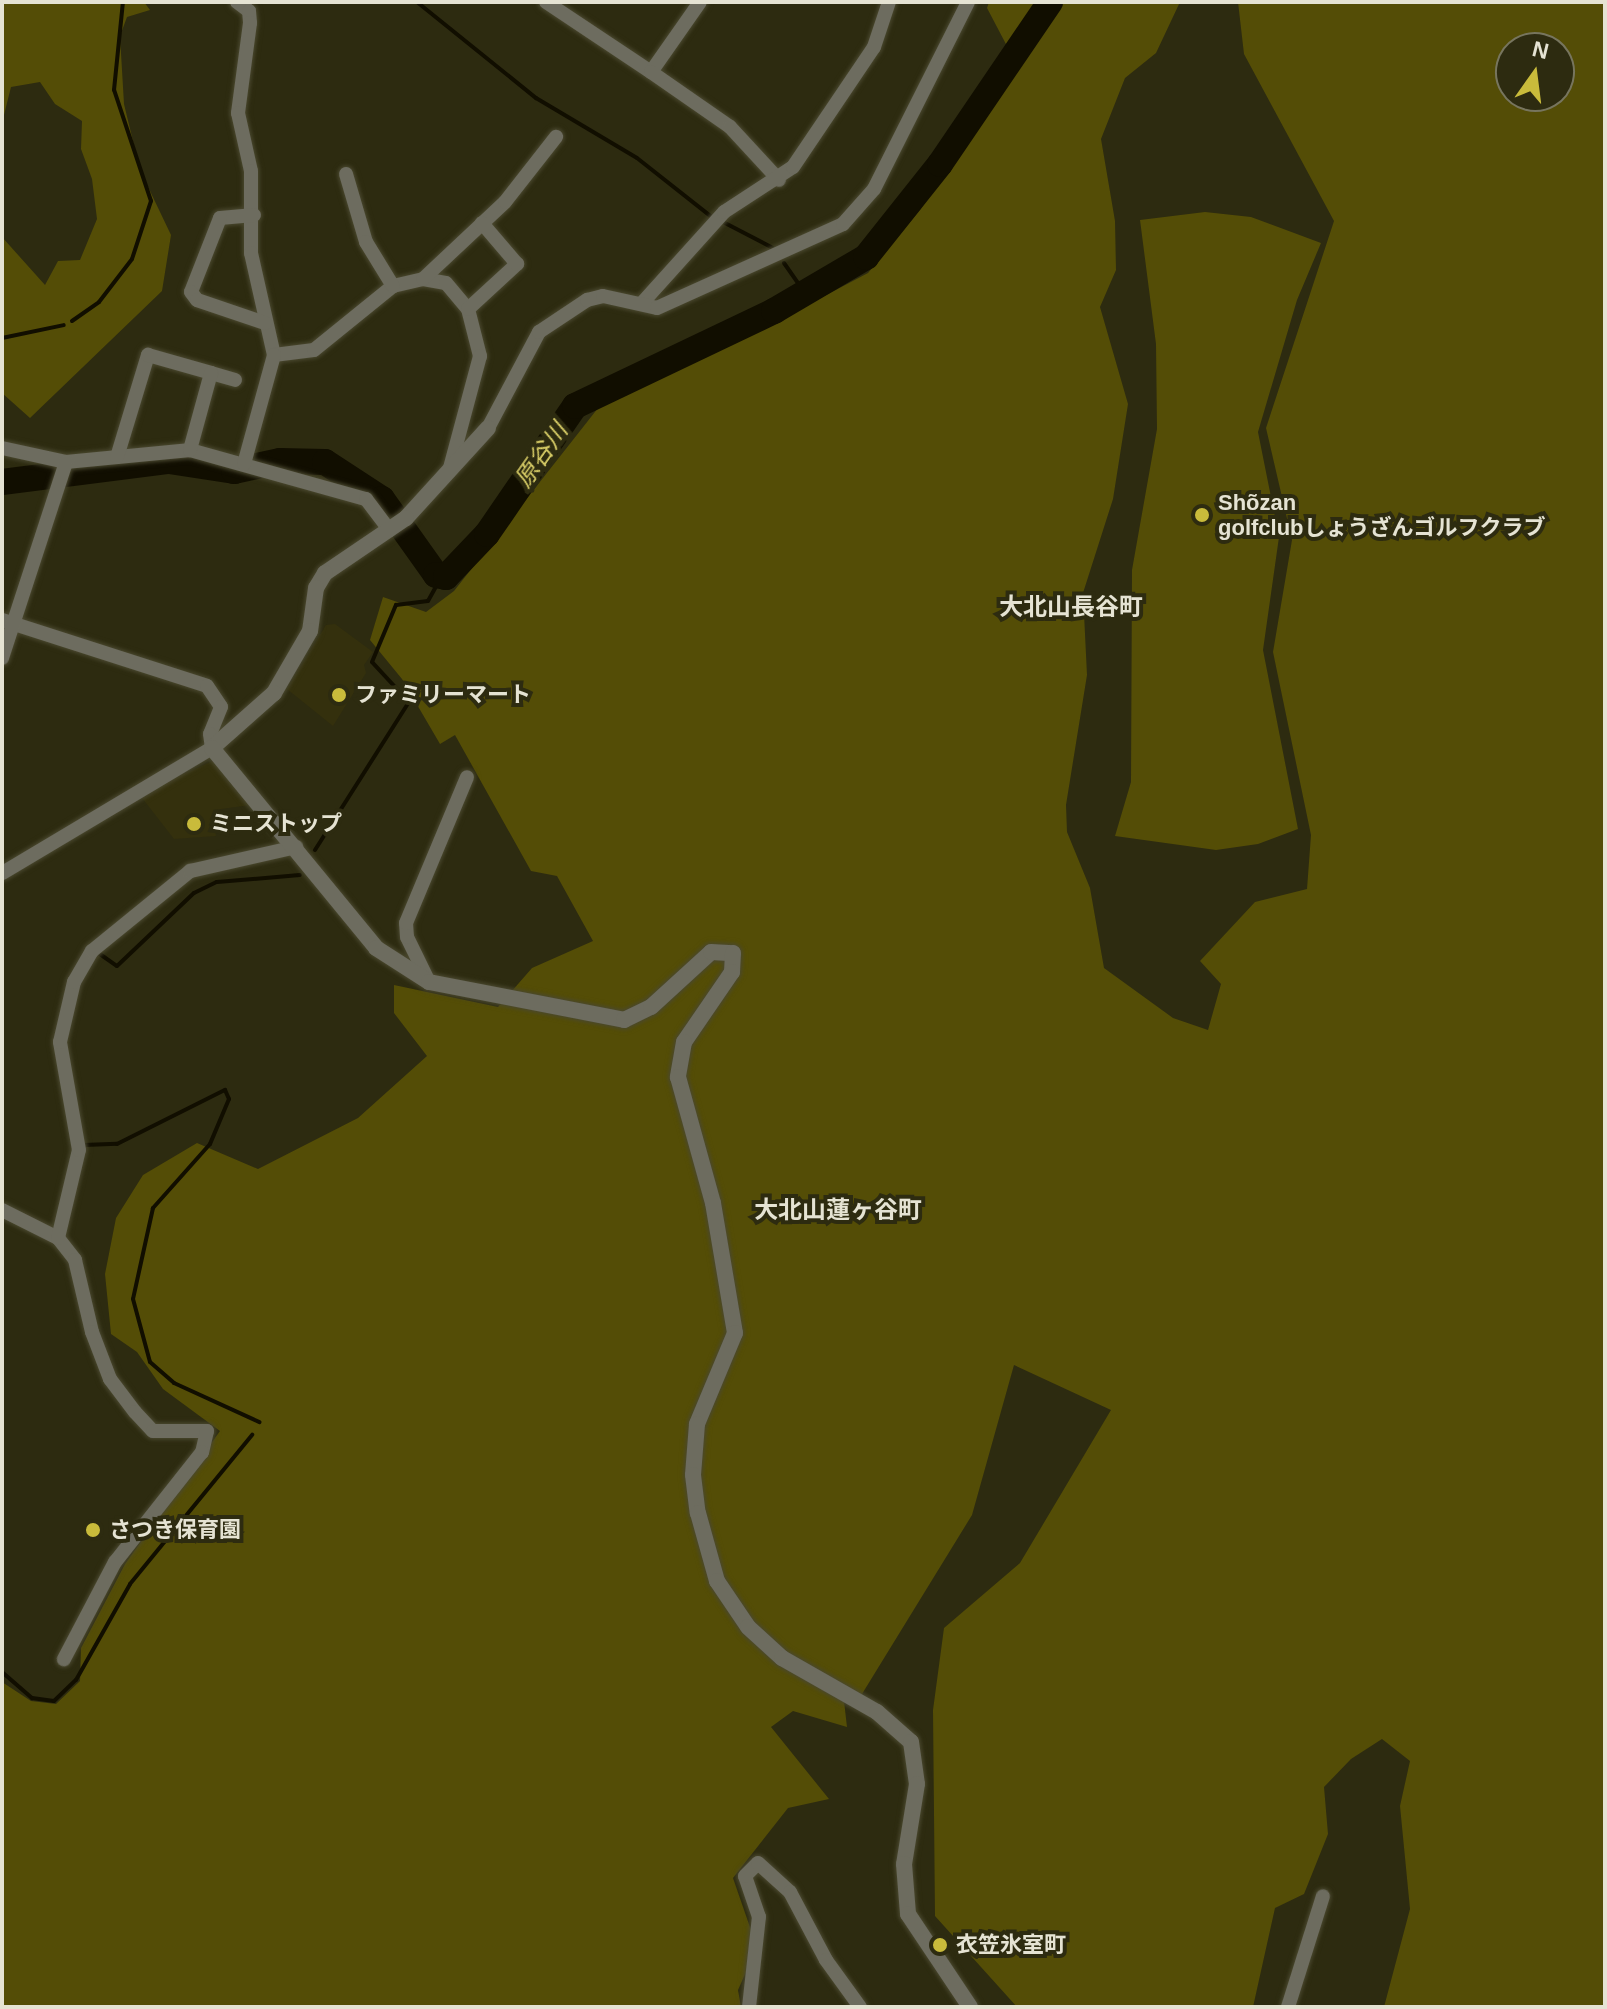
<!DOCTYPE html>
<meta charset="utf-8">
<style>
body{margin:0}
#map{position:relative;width:1607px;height:2009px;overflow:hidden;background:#2d2b10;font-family:Arial,"Noto Sans JP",sans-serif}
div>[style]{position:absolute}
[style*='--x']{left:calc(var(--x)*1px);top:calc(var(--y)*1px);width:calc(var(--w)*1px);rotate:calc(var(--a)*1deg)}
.built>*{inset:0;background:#34300d}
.green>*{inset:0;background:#544d06}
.stream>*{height:4px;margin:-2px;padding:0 2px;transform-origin:2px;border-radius:2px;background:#110e00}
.river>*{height:26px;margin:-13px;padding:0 13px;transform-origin:13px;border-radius:13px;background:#110e00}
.roads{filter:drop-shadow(0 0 2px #4a482f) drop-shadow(0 0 2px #4a482f)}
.minor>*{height:14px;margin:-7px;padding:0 7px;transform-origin:7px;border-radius:7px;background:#6d6c5f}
.tertiary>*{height:16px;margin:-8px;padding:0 8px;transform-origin:8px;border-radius:8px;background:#6d6c5f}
.dots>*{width:22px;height:22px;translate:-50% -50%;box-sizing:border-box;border:4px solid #2d2b10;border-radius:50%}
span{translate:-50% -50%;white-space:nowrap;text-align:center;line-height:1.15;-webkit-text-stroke:8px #2d2b10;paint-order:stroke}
.poi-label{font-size:22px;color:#e5e3d3;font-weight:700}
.left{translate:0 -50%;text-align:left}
.water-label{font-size:24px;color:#dbd068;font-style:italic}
.neighbourhood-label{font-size:24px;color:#e5e3d3;font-weight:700}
.frame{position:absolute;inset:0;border:4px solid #e5e3d3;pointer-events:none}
.north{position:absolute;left:1495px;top:32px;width:80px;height:80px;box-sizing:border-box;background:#2d2b10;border:2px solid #77755e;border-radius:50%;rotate:14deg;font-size:22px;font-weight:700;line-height:32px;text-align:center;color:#e5e3d3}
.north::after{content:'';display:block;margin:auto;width:28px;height:36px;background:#c9bb3b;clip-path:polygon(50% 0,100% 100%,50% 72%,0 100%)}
</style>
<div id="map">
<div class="built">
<div style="clip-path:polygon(335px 624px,373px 652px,364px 665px,366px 673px,333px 726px,287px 689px,326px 625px)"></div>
<div style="clip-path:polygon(213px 761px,250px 805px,214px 810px,216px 836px,174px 839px,139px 794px)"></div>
</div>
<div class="green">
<div style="clip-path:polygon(2px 2px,144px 2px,150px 10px,127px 17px,120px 36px,124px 104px,140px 170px,171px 235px,162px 291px,30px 418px,2px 393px,2px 237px,45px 285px,58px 261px,80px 260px,97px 219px,92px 179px,81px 149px,82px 121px,55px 104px,40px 82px,11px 87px,2px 123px)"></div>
<div style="clip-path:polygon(evenodd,989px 2px,1180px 2px,1156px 53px,1125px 78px,1101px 139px,1115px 221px,1116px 270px,1100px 307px,1128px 404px,1113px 499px,1083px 593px,1087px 675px,1066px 805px,1067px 832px,1090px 888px,1104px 968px,1173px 1018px,1208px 1030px,1221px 984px,1200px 961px,1255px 902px,1307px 889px,1311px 835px,1273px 652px,1292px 540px,1266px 428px,1334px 221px,1244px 54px,1238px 2px,1605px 2px,1605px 2007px,1384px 2007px,1410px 1909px,1400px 1806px,1410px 1761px,1382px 1739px,1351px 1759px,1324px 1787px,1328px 1834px,1304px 1894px,1275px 1908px,1253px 2007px,1017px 2007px,935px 1916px,933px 1710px,944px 1628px,1020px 1563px,1111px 1410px,1014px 1365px,972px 1515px,862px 1694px,844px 1701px,847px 1727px,793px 1711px,771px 1727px,829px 1799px,788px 1808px,733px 1878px,752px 1933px,750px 1963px,738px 1990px,741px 2007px,2px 2007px,2px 1682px,31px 1701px,56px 1704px,80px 1681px,81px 1648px,125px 1564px,220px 1431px,163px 1389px,137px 1352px,111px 1334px,105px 1274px,116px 1218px,143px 1175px,197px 1143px,258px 1169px,358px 1118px,427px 1056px,394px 1013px,394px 985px,498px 1007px,532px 968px,593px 941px,557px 876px,531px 871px,455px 735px,440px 744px,402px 679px,370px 640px,383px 597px,426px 612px,454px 591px,602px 403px,729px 346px,868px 273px,920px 210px,1018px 67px,987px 8px,989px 2px,1511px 48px,1559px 48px,1559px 96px,1511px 96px,1511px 48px)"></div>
<div style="clip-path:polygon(1205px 212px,1251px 217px,1321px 243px,1297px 300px,1258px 432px,1279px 537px,1263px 650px,1298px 829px,1258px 844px,1216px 850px,1115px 836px,1131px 782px,1132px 570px,1157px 429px,1156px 344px,1140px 220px)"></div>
</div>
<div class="stream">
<div style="--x:417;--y:2;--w:153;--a:38.9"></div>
<div style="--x:536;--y:98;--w:117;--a:30.7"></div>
<div style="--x:637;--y:158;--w:97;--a:38.3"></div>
<div style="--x:725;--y:223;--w:54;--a:27.5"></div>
<div style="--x:784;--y:263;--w:37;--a:55"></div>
<div style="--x:72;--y:321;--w:33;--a:-35"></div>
<div style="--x:99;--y:302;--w:54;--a:-52.5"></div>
<div style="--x:132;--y:259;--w:61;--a:-71.9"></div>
<div style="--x:151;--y:201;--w:117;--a:-108.4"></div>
<div style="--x:114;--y:90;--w:88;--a:-84.2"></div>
<div style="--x:2;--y:338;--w:63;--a:-11.8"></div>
<div style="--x:315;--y:850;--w:175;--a:-57.6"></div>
<div style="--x:409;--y:702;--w:54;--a:-132.8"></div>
<div style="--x:372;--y:662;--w:62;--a:-67.2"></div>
<div style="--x:396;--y:605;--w:32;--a:-7"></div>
<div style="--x:428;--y:601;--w:26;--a:-61"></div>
<div style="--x:97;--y:952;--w:24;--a:35"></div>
<div style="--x:117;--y:966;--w:106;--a:-43.5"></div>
<div style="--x:194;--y:893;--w:25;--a:-26"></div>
<div style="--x:217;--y:882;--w:83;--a:-4.8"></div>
<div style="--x:84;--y:1145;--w:33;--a:-2"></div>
<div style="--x:117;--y:1144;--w:121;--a:-26.6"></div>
<div style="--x:225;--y:1090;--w:10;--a:66"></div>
<div style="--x:229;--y:1099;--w:49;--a:112.9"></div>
<div style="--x:210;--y:1144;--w:86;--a:131.7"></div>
<div style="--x:153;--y:1208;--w:93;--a:102.4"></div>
<div style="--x:133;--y:1299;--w:65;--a:74.9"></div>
<div style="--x:150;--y:1362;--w:32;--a:41"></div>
<div style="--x:174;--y:1383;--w:94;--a:24.6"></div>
<div style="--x:2;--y:1672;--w:40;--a:41"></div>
<div style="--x:32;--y:1698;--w:22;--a:8"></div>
<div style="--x:54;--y:1701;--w:30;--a:-44"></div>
<div style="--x:76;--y:1680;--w:110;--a:-60.6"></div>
<div style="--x:130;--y:1584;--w:193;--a:-50.7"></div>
</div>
<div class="river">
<div style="--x:2;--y:482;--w:168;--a:-7.2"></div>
<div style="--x:169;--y:461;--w:66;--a:8.7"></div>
<div style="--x:234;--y:471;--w:47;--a:-12.3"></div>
<div style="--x:280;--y:461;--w:45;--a:1.3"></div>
<div style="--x:325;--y:462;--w:68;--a:33"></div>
<div style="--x:382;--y:499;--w:93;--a:54.6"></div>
<div style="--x:436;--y:575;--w:10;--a:11"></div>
<div style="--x:446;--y:577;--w:59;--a:-46.4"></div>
<div style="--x:487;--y:534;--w:155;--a:-55.5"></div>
<div style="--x:575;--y:406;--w:221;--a:-25.5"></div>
<div style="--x:774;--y:311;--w:107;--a:-30.4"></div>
<div style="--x:866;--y:257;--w:119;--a:-51.5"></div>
<div style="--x:940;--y:164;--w:196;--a:-55.8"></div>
</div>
<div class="roads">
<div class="minor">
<div style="--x:237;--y:2;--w:15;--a:37"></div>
<div style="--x:249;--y:11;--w:12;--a:85"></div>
<div style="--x:250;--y:23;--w:91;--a:97.6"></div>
<div style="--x:238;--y:113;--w:59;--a:77.4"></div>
<div style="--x:251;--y:171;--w:82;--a:90"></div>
<div style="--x:251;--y:253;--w:105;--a:77.3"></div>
<div style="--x:274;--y:355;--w:40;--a:-7.1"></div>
<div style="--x:314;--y:350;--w:102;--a:-39"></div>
<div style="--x:393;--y:286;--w:31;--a:-13"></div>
<div style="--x:423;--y:279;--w:23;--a:10"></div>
<div style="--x:446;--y:283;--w:34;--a:50"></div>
<div style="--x:468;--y:309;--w:49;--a:75.7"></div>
<div style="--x:480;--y:356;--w:120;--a:105"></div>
<div style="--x:546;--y:2;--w:126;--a:33.7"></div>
<div style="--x:700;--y:2;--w:85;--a:125"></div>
<div style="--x:651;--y:72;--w:96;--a:34.8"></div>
<div style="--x:730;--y:127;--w:72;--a:47.2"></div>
<div style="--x:346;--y:174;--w:71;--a:73.6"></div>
<div style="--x:366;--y:242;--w:52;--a:58.5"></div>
<div style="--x:254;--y:215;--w:34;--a:175"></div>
<div style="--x:220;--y:218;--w:79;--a:111.4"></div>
<div style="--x:191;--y:292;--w:10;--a:53"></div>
<div style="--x:197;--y:300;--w:72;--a:18.7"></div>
<div style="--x:423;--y:279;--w:112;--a:-43.2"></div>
<div style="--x:505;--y:202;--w:83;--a:-51.9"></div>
<div style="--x:643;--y:302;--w:121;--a:-48"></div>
<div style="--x:724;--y:212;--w:82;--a:-33.1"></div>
<div style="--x:793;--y:167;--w:145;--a:-56"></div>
<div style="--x:874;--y:47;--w:47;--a:-71.6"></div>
<div style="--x:468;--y:309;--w:67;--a:-42.6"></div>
<div style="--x:517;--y:264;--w:54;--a:-130.5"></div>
<div style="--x:211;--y:373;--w:25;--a:16"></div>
<div style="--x:488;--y:428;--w:109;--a:-62"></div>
<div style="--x:539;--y:332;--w:58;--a:-33.7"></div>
<div style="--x:587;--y:300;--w:16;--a:-14"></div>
<div style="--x:603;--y:296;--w:55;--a:12.5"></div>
<div style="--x:657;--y:308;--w:204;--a:-24.3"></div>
<div style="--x:843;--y:224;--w:47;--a:-48.5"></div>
<div style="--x:874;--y:189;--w:209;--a:-63.3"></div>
<div style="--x:2;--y:448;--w:66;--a:12.3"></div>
<div style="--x:66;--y:462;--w:125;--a:-5.5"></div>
<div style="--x:190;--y:450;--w:183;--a:15.6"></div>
<div style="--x:366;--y:499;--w:39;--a:53"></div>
<div style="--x:117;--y:457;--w:107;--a:-73.1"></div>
<div style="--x:148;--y:355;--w:66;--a:15.9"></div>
<div style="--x:211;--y:373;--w:80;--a:105.3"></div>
<div style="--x:244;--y:464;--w:113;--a:-74.6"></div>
<div style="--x:2;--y:620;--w:215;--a:17.8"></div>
<div style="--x:207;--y:686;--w:25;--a:56"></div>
<div style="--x:221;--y:707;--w:29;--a:112"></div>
<div style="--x:210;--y:734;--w:14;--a:82"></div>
<div style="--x:212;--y:748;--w:244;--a:149.2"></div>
<div style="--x:2;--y:658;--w:206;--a:-71.9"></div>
<div style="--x:429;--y:982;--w:50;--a:-116.1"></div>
<div style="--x:407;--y:937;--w:14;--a:-94"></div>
<div style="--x:406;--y:923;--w:158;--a:-67.3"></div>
<div style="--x:2;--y:1210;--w:63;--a:26.6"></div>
<div style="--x:58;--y:1238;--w:28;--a:52"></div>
<div style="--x:75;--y:1260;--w:74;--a:76.7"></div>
<div style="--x:92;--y:1332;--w:50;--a:69"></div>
<div style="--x:110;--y:1379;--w:41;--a:52.9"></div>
<div style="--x:135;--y:1412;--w:26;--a:47"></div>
<div style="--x:153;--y:1431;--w:54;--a:0"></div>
<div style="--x:207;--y:1431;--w:22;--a:103"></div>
<div style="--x:202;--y:1452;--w:140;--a:128.3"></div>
<div style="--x:115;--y:1562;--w:110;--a:117.7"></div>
<div style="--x:58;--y:1238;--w:90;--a:-76.6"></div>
<div style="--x:79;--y:1150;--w:110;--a:-100"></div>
<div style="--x:60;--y:1042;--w:62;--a:-76.9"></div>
<div style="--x:74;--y:982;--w:36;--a:-60"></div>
<div style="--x:92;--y:951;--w:127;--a:-39.2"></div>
<div style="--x:190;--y:871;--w:109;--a:-12.8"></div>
<div style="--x:749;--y:2007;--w:91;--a:-83.7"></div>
<div style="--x:759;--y:1917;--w:43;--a:-108.9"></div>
<div style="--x:745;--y:1876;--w:18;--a:-45"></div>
<div style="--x:758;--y:1863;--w:43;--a:42.2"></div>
<div style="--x:790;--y:1892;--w:77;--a:62.1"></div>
<div style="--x:826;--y:1960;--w:58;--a:54.1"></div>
<div style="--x:1288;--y:2007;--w:116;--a:-72.5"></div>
</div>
<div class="tertiary">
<div style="--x:488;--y:428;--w:122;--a:132.3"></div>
<div style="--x:406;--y:518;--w:98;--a:145.8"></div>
<div style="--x:325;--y:573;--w:17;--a:121"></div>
<div style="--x:316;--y:588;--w:43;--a:97.9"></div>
<div style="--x:310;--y:631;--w:72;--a:120.1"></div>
<div style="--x:274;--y:693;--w:83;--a:138.4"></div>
<div style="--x:212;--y:748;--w:259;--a:50.6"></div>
<div style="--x:376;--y:948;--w:63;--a:32.7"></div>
<div style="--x:429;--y:982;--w:199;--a:11"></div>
<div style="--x:624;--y:1020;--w:30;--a:-26"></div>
<div style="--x:651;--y:1007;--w:81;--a:-42.5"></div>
<div style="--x:711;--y:952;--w:22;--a:3"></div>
<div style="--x:733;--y:953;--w:19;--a:93"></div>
<div style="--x:732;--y:972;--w:85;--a:124.4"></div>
<div style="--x:684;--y:1042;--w:36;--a:100"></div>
<div style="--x:678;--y:1077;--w:131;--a:74.5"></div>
<div style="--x:713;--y:1203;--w:132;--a:80.4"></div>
<div style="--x:735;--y:1333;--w:99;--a:112.7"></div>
<div style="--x:697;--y:1424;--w:51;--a:94.5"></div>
<div style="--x:693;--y:1475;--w:38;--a:83"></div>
<div style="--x:698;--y:1513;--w:71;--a:74.4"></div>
<div style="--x:717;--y:1581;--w:55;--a:56"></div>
<div style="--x:748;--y:1627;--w:46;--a:42.4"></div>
<div style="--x:782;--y:1658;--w:109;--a:29.6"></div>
<div style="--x:877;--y:1712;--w:45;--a:41.4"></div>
<div style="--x:911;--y:1742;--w:42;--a:81.9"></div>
<div style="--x:917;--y:1784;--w:81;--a:99.2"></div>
<div style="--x:904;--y:1864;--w:50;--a:85.4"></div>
<div style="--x:908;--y:1914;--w:112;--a:56.3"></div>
</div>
</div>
<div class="dots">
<div style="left:1202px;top:515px;background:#c9bb3b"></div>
<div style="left:339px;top:695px;background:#c9bb3b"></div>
<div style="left:194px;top:824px;background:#c9bb3b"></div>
<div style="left:93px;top:1530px;background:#c9bb3b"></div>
<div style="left:940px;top:1945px;background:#c9bb3b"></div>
</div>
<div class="poi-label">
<span class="left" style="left:1218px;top:515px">Shõzan<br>golfclubしょうざんゴルフクラブ</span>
<span class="left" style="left:355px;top:695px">ファミリーマート</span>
<span class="left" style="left:210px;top:824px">ミニストップ</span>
<span class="left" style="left:109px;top:1530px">さつき保育園</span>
<span class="left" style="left:956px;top:1945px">衣笠氷室町</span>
</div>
<div class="water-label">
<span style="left:541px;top:455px;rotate:-55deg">原谷川</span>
</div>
<div class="neighbourhood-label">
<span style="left:1071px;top:607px">大北山長谷町</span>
<span style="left:838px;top:1210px">大北山蓮ヶ谷町</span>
</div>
<div class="frame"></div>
<div class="north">N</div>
</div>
